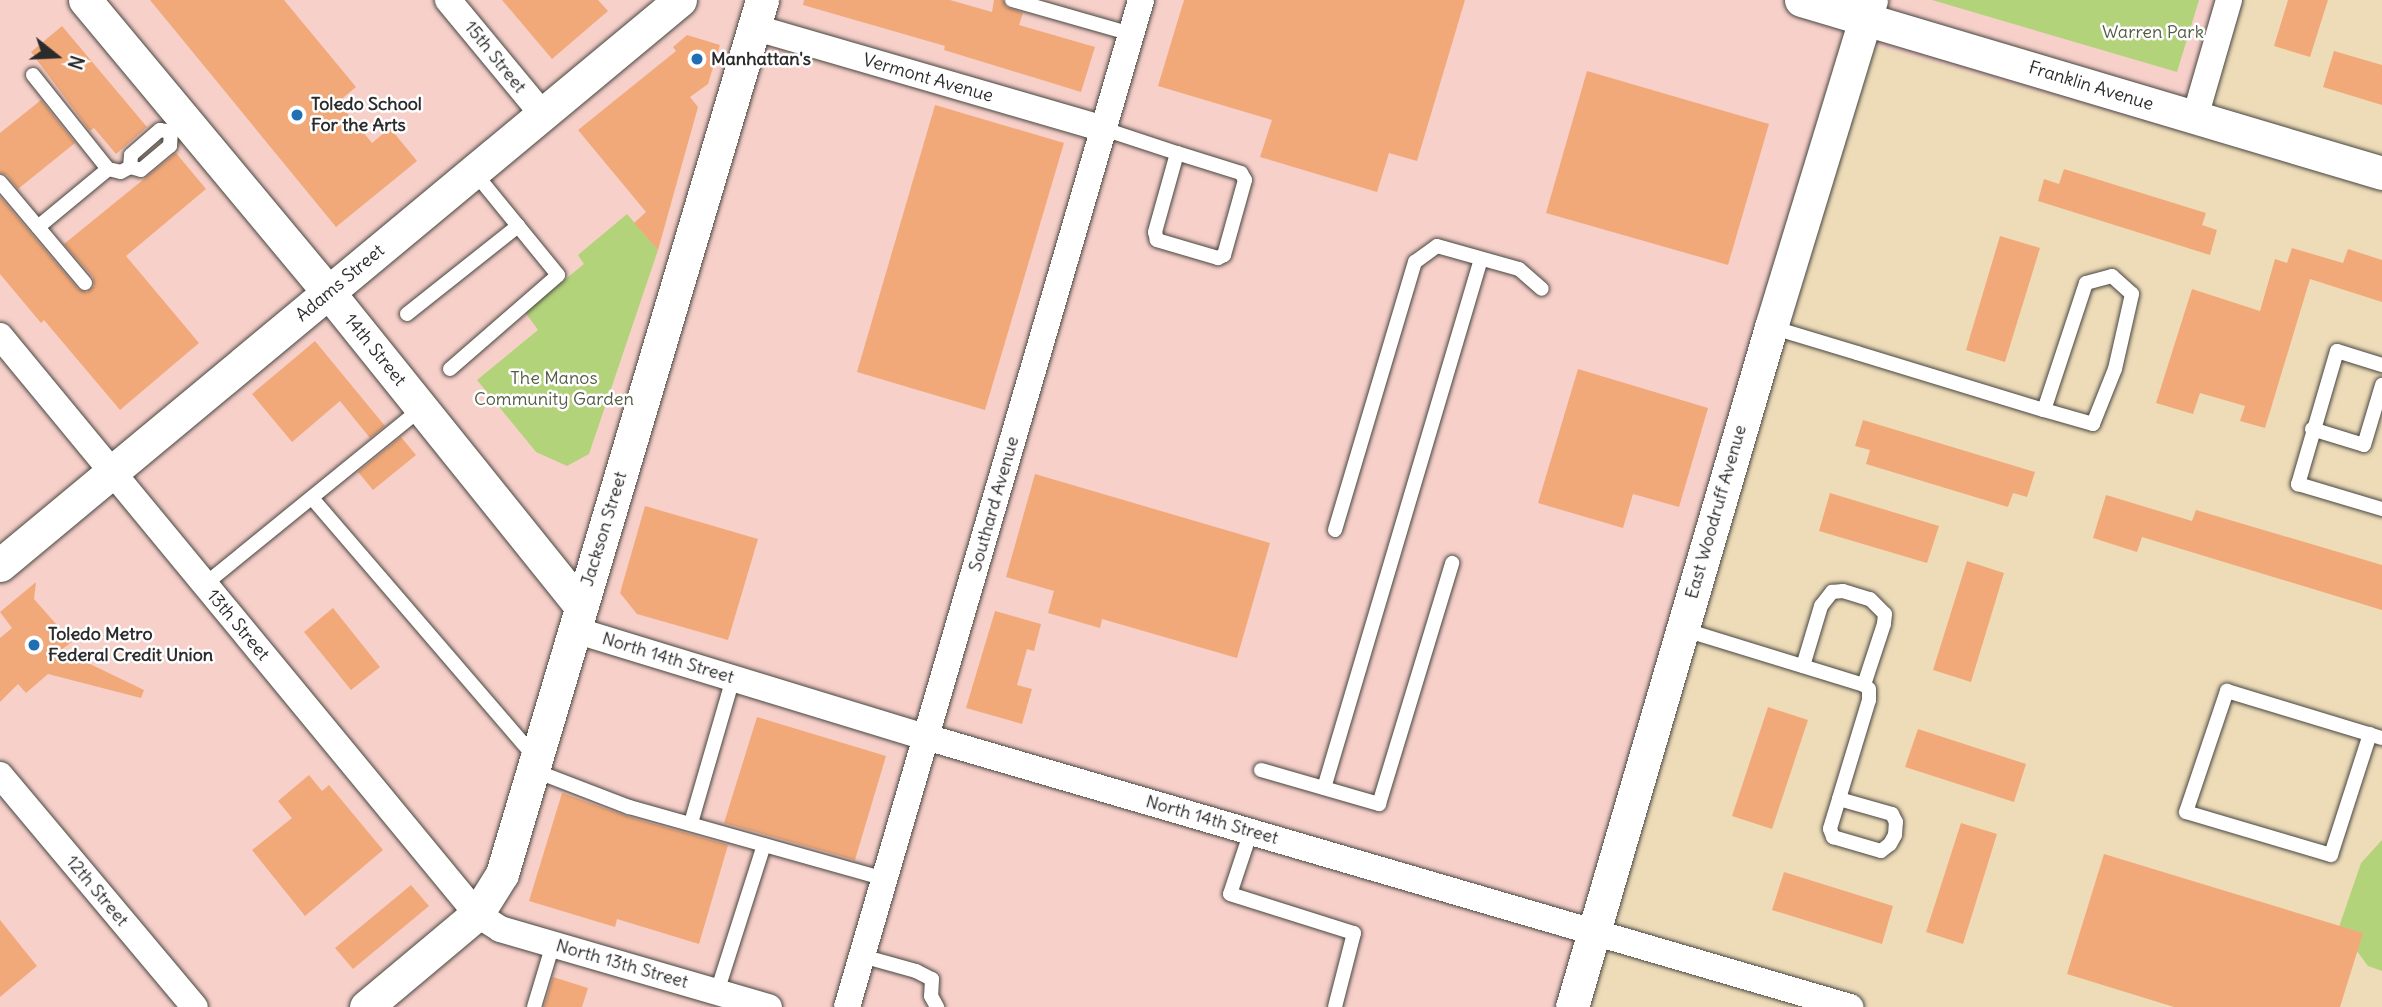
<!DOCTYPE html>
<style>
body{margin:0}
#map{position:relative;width:2382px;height:1007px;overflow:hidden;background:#eedcb9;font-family:Delius,sans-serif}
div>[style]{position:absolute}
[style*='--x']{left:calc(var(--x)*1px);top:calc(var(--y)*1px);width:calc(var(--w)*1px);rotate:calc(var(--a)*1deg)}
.built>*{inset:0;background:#f7d0ca}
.green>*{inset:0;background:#b3d37b}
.building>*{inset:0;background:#f2a979}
.roads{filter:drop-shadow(0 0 2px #484640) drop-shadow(0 0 2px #484640)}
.service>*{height:14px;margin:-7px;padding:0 7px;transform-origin:7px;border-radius:7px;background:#fff}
.minor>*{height:26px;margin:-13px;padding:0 13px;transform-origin:13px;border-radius:13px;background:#fff}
.tertiary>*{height:33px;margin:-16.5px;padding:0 16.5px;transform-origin:16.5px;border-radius:16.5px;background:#fff}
.dots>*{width:19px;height:19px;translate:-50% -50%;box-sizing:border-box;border:4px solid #fff;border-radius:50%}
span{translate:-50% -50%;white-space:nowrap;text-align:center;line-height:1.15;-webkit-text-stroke:5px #fff;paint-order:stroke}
.park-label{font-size:18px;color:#545d43}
.street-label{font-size:18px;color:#2b2b2b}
.poi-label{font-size:18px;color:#2b2b2b;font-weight:700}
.left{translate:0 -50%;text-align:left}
.north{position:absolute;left:21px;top:21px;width:70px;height:70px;-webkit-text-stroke:5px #fff;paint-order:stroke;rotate:108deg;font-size:19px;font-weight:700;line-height:28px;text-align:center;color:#2b2b2b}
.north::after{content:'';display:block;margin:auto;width:24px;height:32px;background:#2b2b2b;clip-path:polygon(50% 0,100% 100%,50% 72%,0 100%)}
</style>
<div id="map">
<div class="built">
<div style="clip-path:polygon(0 0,2220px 0,2181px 132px,1867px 43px,1586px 1007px,0 1007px)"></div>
</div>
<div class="green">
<div style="clip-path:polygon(1932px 0,2199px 0,2177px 72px)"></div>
<div style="clip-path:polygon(627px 214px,658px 250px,589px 454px,567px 466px,536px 452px,477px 380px,538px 330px,525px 312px,584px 264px,578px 255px)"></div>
<div style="clip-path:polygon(2382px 840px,2382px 971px,2368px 966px,2339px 927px,2361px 863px)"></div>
</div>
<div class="building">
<div style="clip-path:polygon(150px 0,284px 0,356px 87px,338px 102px,372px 143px,390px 128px,417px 161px,336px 227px)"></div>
<div style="clip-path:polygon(502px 0,598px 0,608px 11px,552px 59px)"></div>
<div style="clip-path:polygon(804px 0,950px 0,992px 12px,994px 0,1003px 0,1006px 7px,1023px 13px,1019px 25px,1095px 47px,1081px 92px,944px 50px,945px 46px,803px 5px)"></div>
<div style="clip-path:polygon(1184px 0,1465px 0,1417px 161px,1389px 153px,1377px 192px,1260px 157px,1272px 120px,1158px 86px)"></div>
<div style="clip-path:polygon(2288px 0,2328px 0,2310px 57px,2274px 46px)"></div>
<div style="clip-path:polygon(62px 26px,147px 127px,116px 154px,94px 128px,90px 131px,31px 52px)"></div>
<div style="clip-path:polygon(687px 35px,720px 45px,708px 84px,690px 97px,698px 107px,658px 250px,634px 223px,646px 212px,578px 130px,676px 51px,673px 47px)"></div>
<div style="clip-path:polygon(2334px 51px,2382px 65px,2382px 105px,2323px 87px)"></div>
<div style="clip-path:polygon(1587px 71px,1769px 124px,1728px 265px,1546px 213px)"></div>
<div style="clip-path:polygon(41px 100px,75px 143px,18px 189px,7px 175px,0 173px,0 133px)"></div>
<div style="clip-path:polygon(935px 105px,1064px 143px,985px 410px,857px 372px)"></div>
<div style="clip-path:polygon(176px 153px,206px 189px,126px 256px,199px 343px,120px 410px,44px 320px,41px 323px,0 274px,0 197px,78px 289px,87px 292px,94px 286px,93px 277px,64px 244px)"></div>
<div style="clip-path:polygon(2064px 169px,2206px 213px,2202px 225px,2217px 230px,2210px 255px,2038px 201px,2044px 179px,2059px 184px)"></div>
<div style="clip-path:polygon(2000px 236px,2040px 248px,2005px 362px,1966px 350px)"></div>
<div style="clip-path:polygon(2292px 248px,2343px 263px,2348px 249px,2382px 260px,2382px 302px,2310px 279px,2265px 428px,2240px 421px,2245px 406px,2200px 393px,2193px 414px,2156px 403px,2192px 289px,2260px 311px,2275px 259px,2287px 263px)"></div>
<div style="clip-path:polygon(315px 341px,385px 426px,370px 438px,340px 401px,292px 442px,252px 394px)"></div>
<div style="clip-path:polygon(1578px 369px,1708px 408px,1679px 507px,1633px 494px,1623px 528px,1538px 503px)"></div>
<div style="clip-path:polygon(1863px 420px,2035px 472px,2027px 497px,2013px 493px,2008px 507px,1866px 464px,1870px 450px,1855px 446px)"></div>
<div style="clip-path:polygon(401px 437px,416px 455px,373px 490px,358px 472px)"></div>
<div style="clip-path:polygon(1035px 474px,1270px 543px,1237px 658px,1102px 619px,1100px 628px,1048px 613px,1054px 591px,1006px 577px)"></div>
<div style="clip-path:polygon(1830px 493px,1939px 526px,1927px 563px,1819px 531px)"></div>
<div style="clip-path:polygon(2106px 495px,2192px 521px,2196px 510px,2382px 565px,2382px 610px,2142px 537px,2137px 552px,2093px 538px)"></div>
<div style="clip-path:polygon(645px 506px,758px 539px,728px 640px,637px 614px,620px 593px)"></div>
<div style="clip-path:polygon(1967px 561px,2004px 573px,1971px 682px,1933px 670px)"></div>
<div style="clip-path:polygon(36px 582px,34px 599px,72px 642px,61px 650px,144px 690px,141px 698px,48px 674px,26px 693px,18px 684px,0 702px,0 638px,12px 628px,0 612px)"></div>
<div style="clip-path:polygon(333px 608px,380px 667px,351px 690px,304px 632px)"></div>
<div style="clip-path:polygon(995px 611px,1041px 624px,1034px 651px,1027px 649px,1017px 685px,1032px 689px,1022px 724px,966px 708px)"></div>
<div style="clip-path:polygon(1768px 707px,1808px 720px,1772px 829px,1732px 816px)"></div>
<div style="clip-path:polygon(757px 717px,886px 756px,855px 860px,724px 823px)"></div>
<div style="clip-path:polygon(1918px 729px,2026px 764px,2014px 802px,1905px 767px)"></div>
<div style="clip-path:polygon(309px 775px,322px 791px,329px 785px,383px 850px,305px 916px,252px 850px,292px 818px,278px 801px)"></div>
<div style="clip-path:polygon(562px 793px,626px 816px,728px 845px,699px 944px,617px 919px,615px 927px,529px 901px)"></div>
<div style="clip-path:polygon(1961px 823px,1997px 834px,1963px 944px,1926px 932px)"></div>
<div style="clip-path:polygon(2104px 854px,2363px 933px,2340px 1007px,2174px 1007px,2067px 974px)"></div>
<div style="clip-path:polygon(1784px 872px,1893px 906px,1882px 944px,1772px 910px)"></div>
<div style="clip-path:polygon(411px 885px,429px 906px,353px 969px,335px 948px)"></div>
<div style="clip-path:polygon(0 920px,37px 966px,0 997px)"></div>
<div style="clip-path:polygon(553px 977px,588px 988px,582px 1007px,544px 1007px)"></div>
</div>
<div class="roads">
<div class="service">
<div style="--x:1012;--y:0;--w:124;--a:15.9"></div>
<div style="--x:33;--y:75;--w:120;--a:51.4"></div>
<div style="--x:1104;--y:129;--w:77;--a:18.2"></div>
<div style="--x:1177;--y:153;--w:67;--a:17.4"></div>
<div style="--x:1241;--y:173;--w:8;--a:60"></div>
<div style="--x:1245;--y:180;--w:78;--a:105.6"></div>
<div style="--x:1224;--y:255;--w:7;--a:153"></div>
<div style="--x:1218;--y:258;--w:64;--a:-163.6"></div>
<div style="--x:1157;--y:240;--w:8;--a:-104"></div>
<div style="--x:1155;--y:232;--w:82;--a:-74.4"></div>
<div style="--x:130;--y:167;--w:12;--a:-85"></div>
<div style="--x:131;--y:155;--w:38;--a:-41"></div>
<div style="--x:160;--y:130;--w:11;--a:10"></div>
<div style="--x:0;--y:182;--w:132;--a:49.9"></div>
<div style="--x:38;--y:227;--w:91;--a:-39.6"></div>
<div style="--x:108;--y:169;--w:13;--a:13"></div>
<div style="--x:121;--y:172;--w:10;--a:-29"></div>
<div style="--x:130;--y:167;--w:11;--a:15"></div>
<div style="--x:141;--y:170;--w:38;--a:-40"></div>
<div style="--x:170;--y:146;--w:14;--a:-86"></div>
<div style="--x:171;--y:132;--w:18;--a:-41"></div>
<div style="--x:407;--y:314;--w:142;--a:-38.4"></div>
<div style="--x:1771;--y:327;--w:90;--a:16.8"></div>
<div style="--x:1857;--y:353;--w:195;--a:17"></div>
<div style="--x:2044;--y:410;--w:51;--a:15.9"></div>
<div style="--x:2093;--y:424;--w:59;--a:-68.2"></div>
<div style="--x:2115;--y:369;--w:77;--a:-77.2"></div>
<div style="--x:2132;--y:294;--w:27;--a:-138"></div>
<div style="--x:2112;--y:276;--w:27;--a:165"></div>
<div style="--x:2086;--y:283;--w:134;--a:108.3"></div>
<div style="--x:2382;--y:365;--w:47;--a:-162.7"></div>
<div style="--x:2337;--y:351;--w:139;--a:106.3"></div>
<div style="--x:2298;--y:484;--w:88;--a:16.6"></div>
<div style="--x:450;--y:369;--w:143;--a:-41"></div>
<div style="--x:558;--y:275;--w:133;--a:-129.2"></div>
<div style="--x:2312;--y:429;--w:54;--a:17.1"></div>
<div style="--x:2364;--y:445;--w:63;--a:-73.3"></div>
<div style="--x:312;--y:498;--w:342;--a:49.3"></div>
<div style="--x:1335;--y:530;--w:280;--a:-73.4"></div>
<div style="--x:1415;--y:262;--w:27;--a:-36"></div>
<div style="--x:1437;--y:246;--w:85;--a:15.7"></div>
<div style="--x:1519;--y:269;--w:30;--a:41"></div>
<div style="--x:204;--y:585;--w:281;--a:-39.1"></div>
<div style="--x:1682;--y:629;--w:190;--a:17.1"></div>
<div style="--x:1864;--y:685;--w:6;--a:39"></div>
<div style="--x:1869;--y:689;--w:11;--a:90"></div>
<div style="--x:1869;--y:700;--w:103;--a:106.9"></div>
<div style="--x:1839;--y:799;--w:31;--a:107"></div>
<div style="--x:1830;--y:829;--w:9;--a:69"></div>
<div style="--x:1833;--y:837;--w:50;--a:16.3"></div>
<div style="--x:1881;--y:851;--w:11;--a:-38"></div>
<div style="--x:1890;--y:844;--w:10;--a:-61"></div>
<div style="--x:1895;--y:835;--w:13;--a:-86"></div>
<div style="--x:1896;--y:822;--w:9;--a:-117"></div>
<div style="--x:1892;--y:814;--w:55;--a:-164.2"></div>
<div style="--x:1803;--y:666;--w:63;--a:-73.3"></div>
<div style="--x:1821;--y:606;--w:18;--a:-52"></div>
<div style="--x:1832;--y:592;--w:11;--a:-5"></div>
<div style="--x:1843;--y:591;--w:28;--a:17"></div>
<div style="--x:1870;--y:599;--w:21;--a:45"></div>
<div style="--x:1885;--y:614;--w:10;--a:96"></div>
<div style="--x:1884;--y:624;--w:64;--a:108.2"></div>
<div style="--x:2370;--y:734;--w:127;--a:107.9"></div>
<div style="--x:2331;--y:855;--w:151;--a:-163.5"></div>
<div style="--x:2186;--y:812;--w:128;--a:-71.3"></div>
<div style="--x:2227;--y:691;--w:162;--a:16.9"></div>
<div style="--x:533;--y:770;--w:103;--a:21.1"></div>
<div style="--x:629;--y:807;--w:266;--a:15.7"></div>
<div style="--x:1261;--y:770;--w:123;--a:16.1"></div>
<div style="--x:1379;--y:804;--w:252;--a:-73.1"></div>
<div style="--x:1324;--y:788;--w:552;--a:-73.47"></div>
<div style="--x:691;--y:823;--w:151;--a:-73.8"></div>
<div style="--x:1251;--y:831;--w:66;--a:108.4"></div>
<div style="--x:1230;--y:894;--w:130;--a:17.5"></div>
<div style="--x:1354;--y:933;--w:76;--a:104.4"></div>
<div style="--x:862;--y:956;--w:56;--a:15.5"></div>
<div style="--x:916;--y:971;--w:18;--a:27"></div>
<div style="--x:932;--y:979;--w:17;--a:93"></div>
<div style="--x:931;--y:996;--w:13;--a:61"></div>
<div style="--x:717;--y:992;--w:154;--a:-72.3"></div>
<div style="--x:534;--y:1007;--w:66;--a:-73.2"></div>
</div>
<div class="minor">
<div style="--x:448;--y:0;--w:149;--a:50.4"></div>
<div style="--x:753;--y:27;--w:366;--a:16.2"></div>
<div style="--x:2195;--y:117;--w:122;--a:-73.8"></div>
<div style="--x:0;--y:336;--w:749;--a:50.47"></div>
<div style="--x:477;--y:914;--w:27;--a:33"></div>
<div style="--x:500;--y:929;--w:280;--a:16.2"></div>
<div style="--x:575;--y:630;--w:367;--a:17"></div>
<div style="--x:926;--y:737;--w:963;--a:16.29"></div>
<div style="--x:0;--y:775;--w:303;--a:50"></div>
<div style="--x:847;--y:1007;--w:1049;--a:-73.72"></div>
</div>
<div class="tertiary">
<div style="--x:85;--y:0;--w:381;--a:50.2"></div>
<div style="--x:329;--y:293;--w:402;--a:51.2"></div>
<div style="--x:1801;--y:0;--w:606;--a:16.58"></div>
<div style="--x:0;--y:565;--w:884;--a:-39.72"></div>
<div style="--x:366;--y:1007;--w:145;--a:-40"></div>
<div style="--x:477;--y:914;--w:47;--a:-58"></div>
<div style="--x:502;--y:874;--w:912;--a:-73.43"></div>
<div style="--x:1572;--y:1007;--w:709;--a:-73.69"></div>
<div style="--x:1771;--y:327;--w:342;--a:-73"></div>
</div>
</div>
<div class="dots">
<div style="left:697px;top:59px;background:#1f6fb2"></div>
<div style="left:297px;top:115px;background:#1f6fb2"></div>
<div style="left:34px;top:645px;background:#1f6fb2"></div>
</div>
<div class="park-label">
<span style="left:2153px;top:32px">Warren Park</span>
<span style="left:554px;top:389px">The Manos<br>Community Garden</span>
</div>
<div class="street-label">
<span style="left:495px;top:57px;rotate:51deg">15th Street</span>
<span style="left:928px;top:78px;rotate:16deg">Vermont Avenue</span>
<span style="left:2091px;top:86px;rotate:17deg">Franklin Avenue</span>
<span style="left:340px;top:283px;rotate:-40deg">Adams Street</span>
<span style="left:375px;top:350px;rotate:51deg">14th Street</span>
<span style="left:994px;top:504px;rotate:-74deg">Southard Avenue</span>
<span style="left:1716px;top:512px;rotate:-74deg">East Woodruff Avenue</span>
<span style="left:604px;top:529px;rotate:-73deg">Jackson Street</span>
<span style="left:238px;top:625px;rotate:50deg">13th Street</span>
<span style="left:668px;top:658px;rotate:17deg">North 14th Street</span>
<span style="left:1212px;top:820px;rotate:16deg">North 14th Street</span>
<span style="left:97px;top:891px;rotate:50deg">12th Street</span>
<span style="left:622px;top:964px;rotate:16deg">North 13th Street</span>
</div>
<div class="poi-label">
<span class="left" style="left:711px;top:59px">Manhattan's</span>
<span class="left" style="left:311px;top:115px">Toledo School<br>For the Arts</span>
<span class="left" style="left:48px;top:645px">Toledo Metro<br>Federal Credit Union</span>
</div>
<div class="north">N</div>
</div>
